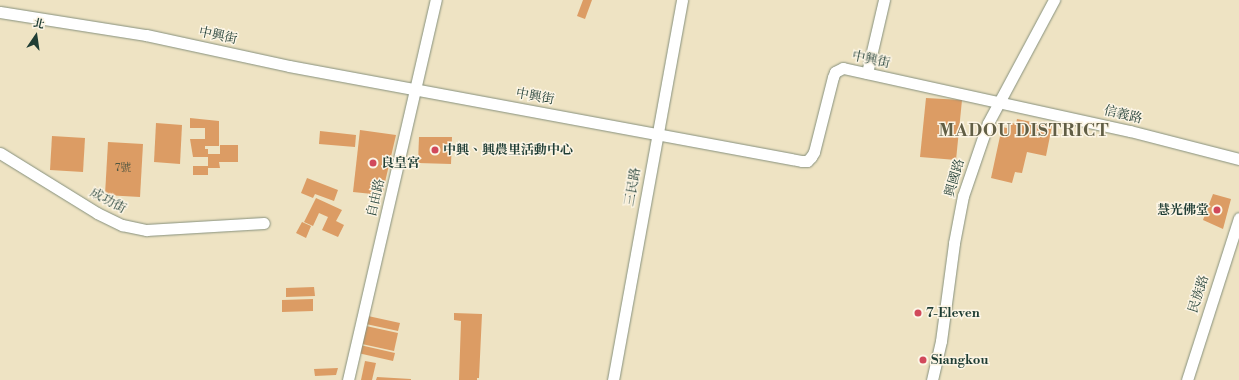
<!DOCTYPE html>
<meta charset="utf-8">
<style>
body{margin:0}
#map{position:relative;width:1239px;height:380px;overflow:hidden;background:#eee3c3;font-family:"Libre Bodoni","Noto Serif TC",serif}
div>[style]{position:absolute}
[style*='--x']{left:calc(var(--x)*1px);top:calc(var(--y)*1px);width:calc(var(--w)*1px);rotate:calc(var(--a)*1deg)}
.building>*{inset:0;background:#dc9c64}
.roads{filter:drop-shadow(0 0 1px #86907c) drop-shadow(0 0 1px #86907c)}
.minor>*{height:11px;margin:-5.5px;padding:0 5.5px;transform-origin:5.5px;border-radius:5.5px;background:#fff}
.dots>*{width:11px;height:11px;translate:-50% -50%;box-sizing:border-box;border:2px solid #fcf5e5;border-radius:50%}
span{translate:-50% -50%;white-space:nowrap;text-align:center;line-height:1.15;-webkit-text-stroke:3px #fcf5e5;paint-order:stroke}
.number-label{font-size:11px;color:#4e5540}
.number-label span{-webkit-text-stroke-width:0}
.street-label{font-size:13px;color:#1f3d34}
.poi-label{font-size:13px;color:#1f3d34;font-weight:700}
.left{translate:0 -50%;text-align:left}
.right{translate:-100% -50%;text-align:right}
.district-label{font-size:17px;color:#615e45;font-weight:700;letter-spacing:1px}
.north{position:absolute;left:16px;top:16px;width:40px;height:40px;-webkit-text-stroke:3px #fcf5e5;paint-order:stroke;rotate:13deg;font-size:11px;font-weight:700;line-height:16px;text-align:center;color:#1f3d34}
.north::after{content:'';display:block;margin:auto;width:14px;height:18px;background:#1f3d34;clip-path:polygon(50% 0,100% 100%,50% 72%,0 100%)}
</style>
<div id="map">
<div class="building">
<div style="clip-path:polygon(583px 0,592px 0,585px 19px,577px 16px)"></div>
<div style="clip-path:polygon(926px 98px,962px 100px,956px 160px,920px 157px)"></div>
<div style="clip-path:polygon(190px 118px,219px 121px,219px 146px,205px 146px,205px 149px,208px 149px,208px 154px,220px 154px,220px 145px,238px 145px,238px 162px,219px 162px,220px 168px,208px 168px,208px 175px,193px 175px,193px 166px,208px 166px,208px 157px,193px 157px,190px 139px,205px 139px,205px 128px,190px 128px)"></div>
<div style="clip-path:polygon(1017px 119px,1052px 126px,1046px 156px,1027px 152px,1022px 173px,1015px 172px,1012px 183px,991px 178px,1002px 127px,1007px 128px,1008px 122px,1016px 124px)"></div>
<div style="clip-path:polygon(156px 123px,182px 125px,180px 164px,154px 162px)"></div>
<div style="clip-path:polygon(360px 130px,396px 135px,382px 195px,353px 192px)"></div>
<div style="clip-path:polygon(320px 131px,356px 135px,355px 147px,319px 144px)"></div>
<div style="clip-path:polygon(52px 136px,85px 138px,83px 172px,50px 170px)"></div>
<div style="clip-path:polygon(419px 137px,452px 137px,451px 164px,418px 163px)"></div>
<div style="clip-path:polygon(108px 142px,143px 144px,140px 197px,105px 195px)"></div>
<div style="clip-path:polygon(307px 178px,338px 190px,334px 201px,315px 194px,313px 198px,301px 193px)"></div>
<div style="clip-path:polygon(1213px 194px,1231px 199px,1223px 229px,1203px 220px)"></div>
<div style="clip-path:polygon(316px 198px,342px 210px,336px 221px,344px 225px,338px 237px,322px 230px,328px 217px,319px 213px,313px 226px,304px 222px)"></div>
<div style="clip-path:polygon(302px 222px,311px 226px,306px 238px,296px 233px)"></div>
<div style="clip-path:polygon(314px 287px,315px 296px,286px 297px,286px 288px)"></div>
<div style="clip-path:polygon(313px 299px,313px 311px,282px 312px,282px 300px)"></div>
<div style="clip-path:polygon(454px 313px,482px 314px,479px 378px,477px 378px,477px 380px,459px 380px,461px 321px,454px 320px)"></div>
<div style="clip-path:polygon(368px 316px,400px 323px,398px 331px,366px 324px)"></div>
<div style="clip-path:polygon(366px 326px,398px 333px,394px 351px,362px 344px)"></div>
<div style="clip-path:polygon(360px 345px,395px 353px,393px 361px,358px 353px)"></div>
<div style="clip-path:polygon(365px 361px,376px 363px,372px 380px,361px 380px)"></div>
<div style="clip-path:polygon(338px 368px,336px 375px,315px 376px,314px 369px)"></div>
<div style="clip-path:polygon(377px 377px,411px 379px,411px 380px,376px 380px)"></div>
</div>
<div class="roads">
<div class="minor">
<div style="--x:0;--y:12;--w:148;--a:9"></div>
<div style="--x:146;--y:35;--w:146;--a:12.2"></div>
<div style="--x:289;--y:66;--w:522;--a:10.49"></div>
<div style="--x:802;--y:161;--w:5;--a:0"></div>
<div style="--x:807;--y:161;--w:6;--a:-45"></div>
<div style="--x:811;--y:157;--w:6;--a:-59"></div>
<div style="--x:814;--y:152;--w:77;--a:-75.8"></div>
<div style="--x:833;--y:77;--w:5;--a:-68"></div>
<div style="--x:835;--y:72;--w:9;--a:-27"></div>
<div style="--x:843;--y:68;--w:294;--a:12.4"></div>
<div style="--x:1130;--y:131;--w:113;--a:14.4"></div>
<div style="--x:867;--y:73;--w:75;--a:-76.9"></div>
<div style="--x:0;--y:153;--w:114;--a:31.7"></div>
<div style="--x:97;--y:213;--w:28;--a:26"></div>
<div style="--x:122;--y:225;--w:25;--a:12"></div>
<div style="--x:146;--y:230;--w:118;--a:-3.4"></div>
<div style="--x:348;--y:380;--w:390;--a:-77"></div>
<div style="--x:613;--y:380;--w:386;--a:-79.7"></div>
<div style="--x:932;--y:380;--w:40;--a:-77"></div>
<div style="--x:941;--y:341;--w:99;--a:-82.4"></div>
<div style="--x:954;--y:243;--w:48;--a:-79.2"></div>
<div style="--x:963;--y:196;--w:77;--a:-71.1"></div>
<div style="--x:988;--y:123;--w:140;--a:-61.8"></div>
<div style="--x:1187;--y:380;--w:170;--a:-72.2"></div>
</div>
</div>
<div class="dots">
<div style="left:435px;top:150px;background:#d1495b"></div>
<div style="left:373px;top:163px;background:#d1495b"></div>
<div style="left:1217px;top:210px;background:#d1495b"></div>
<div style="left:918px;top:313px;background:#d1495b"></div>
<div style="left:923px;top:360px;background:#d1495b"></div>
</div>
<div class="number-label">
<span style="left:123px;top:168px">7號</span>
</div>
<div class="street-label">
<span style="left:218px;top:36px;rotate:12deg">中興街</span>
<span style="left:871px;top:60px;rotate:12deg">中興街</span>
<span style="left:535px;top:97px;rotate:10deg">中興街</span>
<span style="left:1123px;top:115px;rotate:13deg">信義路</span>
<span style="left:955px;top:178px;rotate:-74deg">興國路</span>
<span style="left:633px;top:187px;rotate:-80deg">三民路</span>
<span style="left:376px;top:198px;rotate:-77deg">自由路</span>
<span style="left:108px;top:201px;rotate:28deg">成功街</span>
<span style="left:1199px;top:294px;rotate:-72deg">民族路</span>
</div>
<div class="poi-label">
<span class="left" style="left:443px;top:150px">中興、興農里活動中心</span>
<span class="left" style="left:381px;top:163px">良皇宮</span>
<span class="right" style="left:1209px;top:210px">慧光佛堂</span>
<span class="left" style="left:926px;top:313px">7-Eleven</span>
<span class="left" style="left:931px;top:360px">Siangkou</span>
</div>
<div class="district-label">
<span style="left:1024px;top:132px">MADOU DISTRICT</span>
</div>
<div class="north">北</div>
</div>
